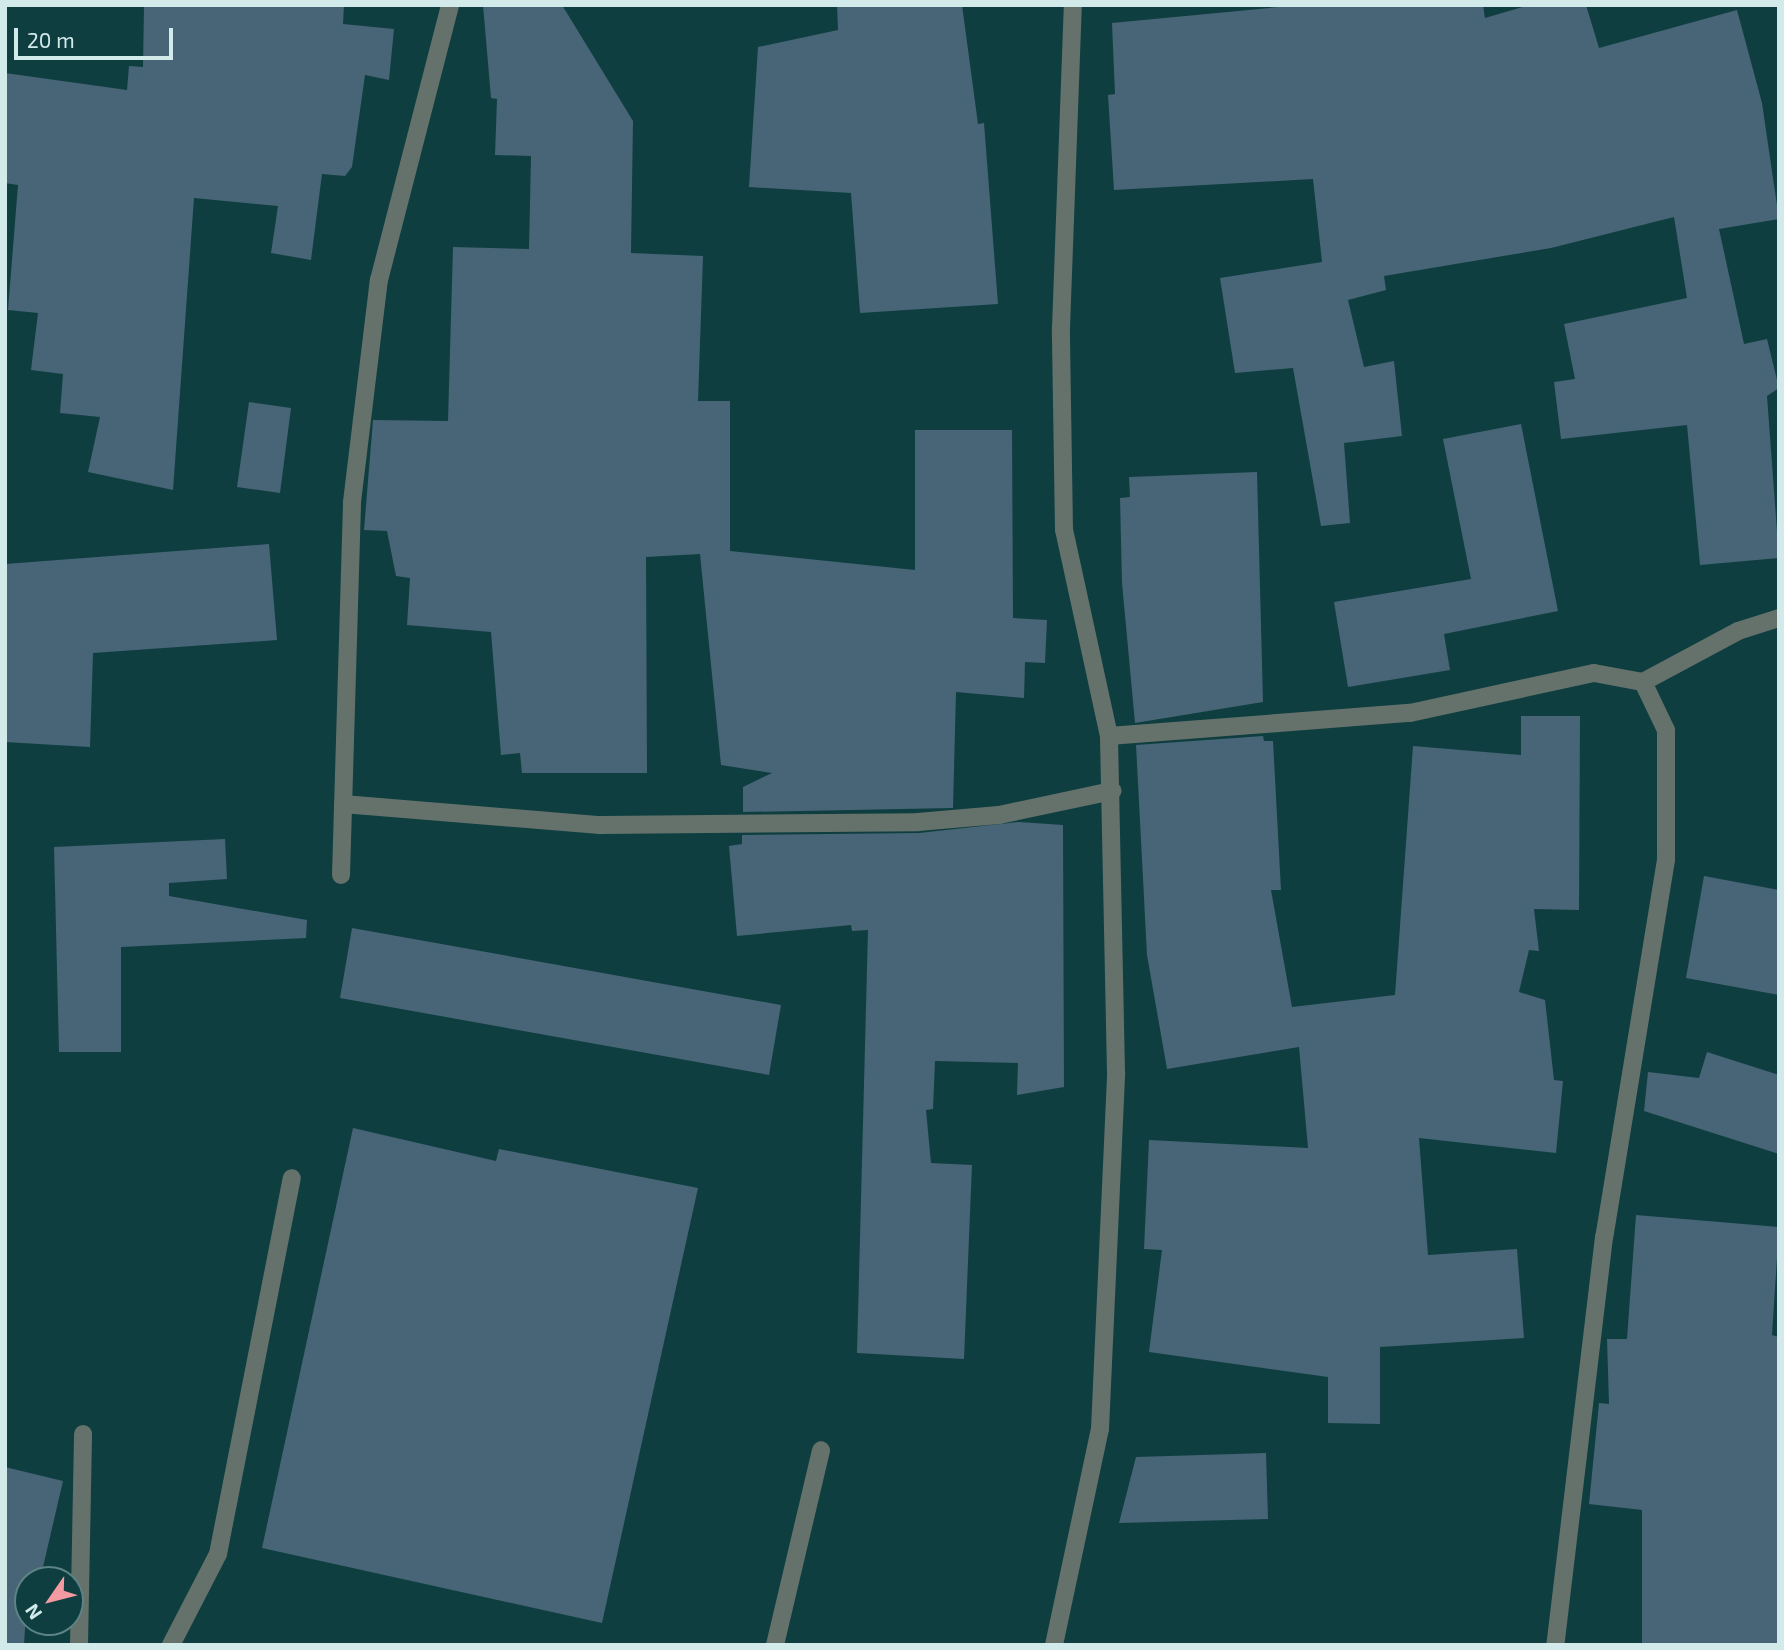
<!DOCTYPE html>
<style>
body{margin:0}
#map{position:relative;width:1784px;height:1650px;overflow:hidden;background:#0f3e40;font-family:"Exo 2",sans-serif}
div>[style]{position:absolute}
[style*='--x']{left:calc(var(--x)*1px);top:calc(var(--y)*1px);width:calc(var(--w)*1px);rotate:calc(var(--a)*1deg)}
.building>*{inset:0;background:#476576}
.street>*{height:18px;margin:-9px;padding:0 9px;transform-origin:9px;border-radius:9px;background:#64726b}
span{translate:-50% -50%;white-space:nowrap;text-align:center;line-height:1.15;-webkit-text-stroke:7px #0f3e40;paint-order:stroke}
.frame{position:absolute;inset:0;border:7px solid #d3eaeb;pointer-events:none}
.north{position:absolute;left:14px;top:1566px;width:70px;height:70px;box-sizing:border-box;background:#0f3e40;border:2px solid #5d8384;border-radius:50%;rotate:235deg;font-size:19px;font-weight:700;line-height:28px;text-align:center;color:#d3eaeb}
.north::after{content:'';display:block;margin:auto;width:24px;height:32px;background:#f49aa3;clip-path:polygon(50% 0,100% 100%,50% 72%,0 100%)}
.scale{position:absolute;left:14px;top:28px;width:159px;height:32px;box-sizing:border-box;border:4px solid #d3eaeb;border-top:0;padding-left:9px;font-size:21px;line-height:24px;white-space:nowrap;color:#d3eaeb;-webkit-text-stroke:5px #0f3e40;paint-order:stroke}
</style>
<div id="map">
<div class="building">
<div style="clip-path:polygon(144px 5px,344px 5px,343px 24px,394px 29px,389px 80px,365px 75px,352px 167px,345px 176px,322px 174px,311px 260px,271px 253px,278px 206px,194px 198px,173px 490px,88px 472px,100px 417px,60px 413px,63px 374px,31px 370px,38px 313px,8px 310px,18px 185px,5px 183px,5px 73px,127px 90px,129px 66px,143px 67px)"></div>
<div style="clip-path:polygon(483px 5px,562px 5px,633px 121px,631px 253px,703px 256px,698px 401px,730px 401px,730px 551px,915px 570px,915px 430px,1012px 430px,1013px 618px,1047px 620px,1045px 663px,1025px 662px,1024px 698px,956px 692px,953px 808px,743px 812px,743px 787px,772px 773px,721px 765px,700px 554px,646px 557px,647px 773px,522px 773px,520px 753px,501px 755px,491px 632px,407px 625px,410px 578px,396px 576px,387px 531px,364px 530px,373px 420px,448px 421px,453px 247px,529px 249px,531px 156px,495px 155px,497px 99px,491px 98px)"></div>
<div style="clip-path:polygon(837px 5px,962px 5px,978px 124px,984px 123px,998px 304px,860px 313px,851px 193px,749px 187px,758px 47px,838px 30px)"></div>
<div style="clip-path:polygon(1300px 5px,1483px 5px,1485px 18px,1529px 5px,1586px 5px,1599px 48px,1737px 10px,1762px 103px,1779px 219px,1719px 229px,1744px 344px,1767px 339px,1779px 388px,1767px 396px,1779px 558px,1700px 565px,1687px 425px,1561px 439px,1554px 382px,1575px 379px,1564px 324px,1687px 298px,1674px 217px,1551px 248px,1384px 276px,1386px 290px,1348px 300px,1364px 367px,1394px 361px,1402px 436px,1344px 443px,1350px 523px,1321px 526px,1293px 368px,1235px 373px,1220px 278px,1322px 262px,1313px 179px,1114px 190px,1108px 95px,1115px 94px,1112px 23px)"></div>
<div style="clip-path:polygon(249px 402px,291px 408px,280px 493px,237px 487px)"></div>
<div style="clip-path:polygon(1521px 424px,1558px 611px,1444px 634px,1450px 670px,1348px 687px,1334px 602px,1471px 579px,1443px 439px)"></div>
<div style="clip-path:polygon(1257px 472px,1263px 702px,1135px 723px,1122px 583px,1120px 498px,1130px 497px,1129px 477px)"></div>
<div style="clip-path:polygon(269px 544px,277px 640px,93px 653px,90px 747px,5px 742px,5px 564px)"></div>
<div style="clip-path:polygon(1521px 716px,1580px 716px,1579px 910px,1534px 909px,1539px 951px,1529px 950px,1519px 992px,1545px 1000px,1554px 1080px,1563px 1081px,1556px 1153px,1419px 1138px,1428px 1255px,1517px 1249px,1524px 1338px,1380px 1347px,1380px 1424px,1328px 1423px,1328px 1377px,1149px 1352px,1162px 1250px,1144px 1249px,1149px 1140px,1308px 1148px,1299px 1047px,1167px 1069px,1147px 955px,1136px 745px,1263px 736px,1264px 741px,1273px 741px,1281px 890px,1271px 890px,1292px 1007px,1395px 995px,1413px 746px,1521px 755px)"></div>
<div style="clip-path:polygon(1019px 822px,1063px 825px,1064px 1087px,1017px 1095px,1018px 1063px,935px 1061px,933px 1109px,926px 1110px,931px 1163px,972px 1165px,964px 1359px,857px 1353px,868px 930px,852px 931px,851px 925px,737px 936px,729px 846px,742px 844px,742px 835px,919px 833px)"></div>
<div style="clip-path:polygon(225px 839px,227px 879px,169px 883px,169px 896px,307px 920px,306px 938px,121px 947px,121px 1052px,59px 1052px,54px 847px)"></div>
<div style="clip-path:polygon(1704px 876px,1779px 890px,1779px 995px,1686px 978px)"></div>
<div style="clip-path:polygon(352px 928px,781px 1005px,769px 1075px,340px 998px)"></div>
<div style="clip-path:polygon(1707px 1052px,1779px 1075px,1779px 1154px,1644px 1111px,1648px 1072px,1699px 1078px)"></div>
<div style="clip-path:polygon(353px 1128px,496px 1161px,499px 1149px,698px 1188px,602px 1623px,262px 1548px)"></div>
<div style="clip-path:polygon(1636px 1215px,1779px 1227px,1772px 1335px,1779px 1337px,1779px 1645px,1642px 1645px,1642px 1510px,1589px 1504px,1599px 1403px,1609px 1404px,1607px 1339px,1627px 1339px)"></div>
<div style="clip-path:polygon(1266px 1453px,1268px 1519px,1119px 1523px,1136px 1457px)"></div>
<div style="clip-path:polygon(5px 1467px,63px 1481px,40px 1580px,28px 1580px,24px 1645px,5px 1645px)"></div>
</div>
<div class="street">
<div style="--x:1643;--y:682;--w:108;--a:-28.2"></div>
<div style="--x:1738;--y:631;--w:43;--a:-17.6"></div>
<div style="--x:1109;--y:736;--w:302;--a:-4.4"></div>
<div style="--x:1410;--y:713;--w:188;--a:-12.3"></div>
<div style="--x:1594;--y:673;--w:50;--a:10.4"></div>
<div style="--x:1643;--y:682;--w:53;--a:64.4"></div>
<div style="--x:1666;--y:730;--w:130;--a:90"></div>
<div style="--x:1666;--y:860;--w:382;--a:99.3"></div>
<div style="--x:1604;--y:1237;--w:411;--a:96.8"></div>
<div style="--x:343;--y:804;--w:258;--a:4.7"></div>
<div style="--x:600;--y:825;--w:318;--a:-0.5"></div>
<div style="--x:918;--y:822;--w:81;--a:-4.9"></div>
<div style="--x:999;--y:815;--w:116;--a:-12"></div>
<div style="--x:341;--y:875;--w:373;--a:-88.3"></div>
<div style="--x:352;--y:502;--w:224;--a:-83.1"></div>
<div style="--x:379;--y:280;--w:284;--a:-75.5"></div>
<div style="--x:79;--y:1645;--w:211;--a:-88.9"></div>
<div style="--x:171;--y:1645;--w:102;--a:-62.7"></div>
<div style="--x:218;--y:1554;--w:383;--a:-78.9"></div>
<div style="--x:775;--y:1645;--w:200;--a:-76.7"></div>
<div style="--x:1054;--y:1645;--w:221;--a:-78"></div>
<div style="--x:1100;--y:1429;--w:357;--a:-87.4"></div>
<div style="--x:1116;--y:1072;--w:336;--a:-91.2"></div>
<div style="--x:1109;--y:736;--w:211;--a:-102.3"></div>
<div style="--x:1064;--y:530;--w:202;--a:-90.9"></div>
<div style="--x:1061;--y:328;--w:323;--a:-87.9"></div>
</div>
<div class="frame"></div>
<div class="north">N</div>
<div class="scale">20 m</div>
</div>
